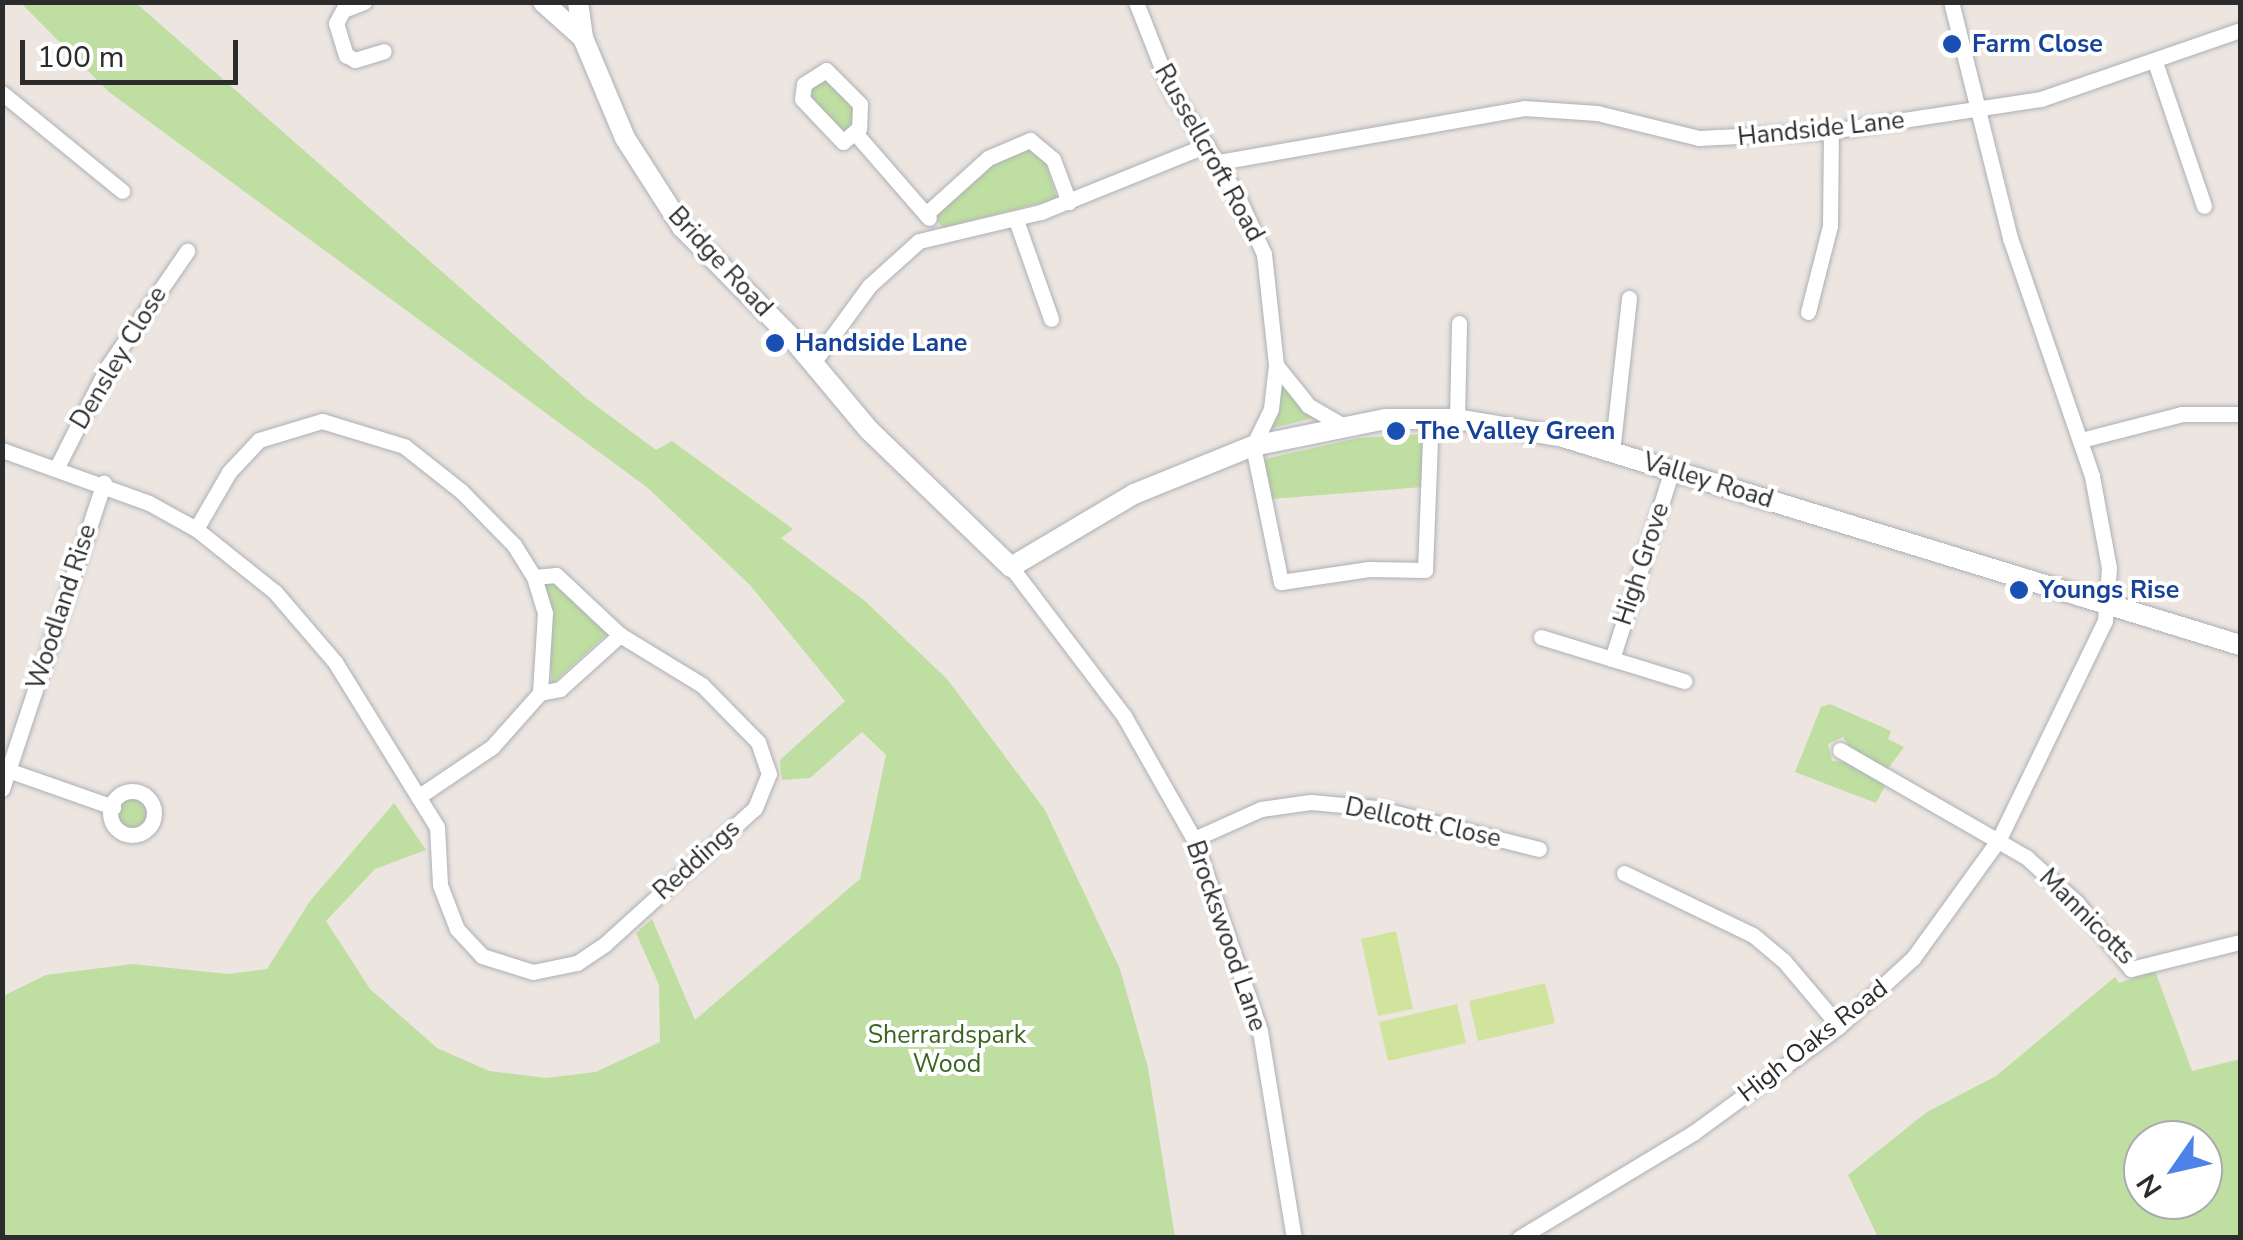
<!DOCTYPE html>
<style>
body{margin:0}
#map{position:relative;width:2243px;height:1240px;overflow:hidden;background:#ece5e0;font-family:"Nunito Sans",sans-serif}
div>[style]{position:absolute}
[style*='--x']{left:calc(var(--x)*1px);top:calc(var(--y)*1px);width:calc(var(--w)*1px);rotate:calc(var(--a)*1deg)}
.green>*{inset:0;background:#bfdea1}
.round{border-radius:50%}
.pitch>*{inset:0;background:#d1e49e}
.roads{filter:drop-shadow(0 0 2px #acb0b7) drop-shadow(0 0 2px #acb0b7)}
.minor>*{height:15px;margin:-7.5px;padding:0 7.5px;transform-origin:7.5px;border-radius:7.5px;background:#fff}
.minor>.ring{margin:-7.5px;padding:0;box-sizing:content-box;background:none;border:15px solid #fff;border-radius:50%}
.secondary>*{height:20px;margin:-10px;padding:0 10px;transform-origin:10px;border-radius:10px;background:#fff}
.dots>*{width:28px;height:28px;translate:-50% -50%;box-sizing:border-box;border:5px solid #fff;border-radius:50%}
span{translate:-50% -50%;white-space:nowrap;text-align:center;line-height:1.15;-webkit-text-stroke:8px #fff;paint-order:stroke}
.transit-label{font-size:25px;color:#164399;font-weight:700}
.left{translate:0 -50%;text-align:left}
.street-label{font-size:25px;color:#2c2c2c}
.park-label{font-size:25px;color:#396421}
.frame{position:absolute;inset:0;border:5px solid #2c2c2c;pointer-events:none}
.north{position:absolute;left:2123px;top:1120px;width:100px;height:100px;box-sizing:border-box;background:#fff;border:2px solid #ababab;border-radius:50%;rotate:236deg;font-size:28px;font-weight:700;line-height:40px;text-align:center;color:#2c2c2c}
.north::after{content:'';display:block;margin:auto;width:35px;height:45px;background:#4e82eb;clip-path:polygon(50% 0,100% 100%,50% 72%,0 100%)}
.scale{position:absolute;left:20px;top:40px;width:218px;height:45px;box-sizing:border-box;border:5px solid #2c2c2c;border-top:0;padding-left:12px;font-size:30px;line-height:35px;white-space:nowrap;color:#2c2c2c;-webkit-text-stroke:8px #fff;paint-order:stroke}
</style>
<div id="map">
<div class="green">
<div style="clip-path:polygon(21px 3px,136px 3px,587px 399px,656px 450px,672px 441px,793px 529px,781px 538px,865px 601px,947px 679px,1045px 810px,1120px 969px,1148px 1068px,1175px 1237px,3px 1237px,3px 996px,46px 975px,132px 964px,228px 974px,267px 969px,310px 901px,394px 803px,426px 850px,375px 869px,326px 921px,370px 989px,437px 1048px,489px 1071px,546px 1078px,596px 1072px,660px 1042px,659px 985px,636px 933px,652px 919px,695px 1020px,860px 879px,886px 755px,862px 732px,810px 778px,782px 780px,780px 760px,845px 701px,750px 585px,648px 488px,109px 92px)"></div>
<div style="clip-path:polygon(828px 75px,851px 97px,857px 117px,846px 135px,815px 114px,806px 87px)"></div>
<div style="clip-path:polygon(1021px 144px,1042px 150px,1057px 199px,942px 228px,935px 215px,971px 175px)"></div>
<div style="clip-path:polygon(1280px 388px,1284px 388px,1317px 417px,1269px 429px)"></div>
<div style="clip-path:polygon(1426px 434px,1422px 487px,1271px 499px,1260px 460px,1358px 438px)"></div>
<div style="clip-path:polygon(549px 578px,607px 634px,552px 684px,543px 582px)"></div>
<div style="clip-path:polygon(1830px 704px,1891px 731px,1888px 739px,1904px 747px,1887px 770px,1854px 754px,1843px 737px,1828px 744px,1832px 761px,1848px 762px,1886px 784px,1876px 803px,1795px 772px,1821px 707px)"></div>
<div class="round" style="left:114px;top:795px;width:36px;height:36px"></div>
<div style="clip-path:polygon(evenodd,2155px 971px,2192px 1071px,2240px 1059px,2240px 1237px,1878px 1237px,1848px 1175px,1927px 1112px,1996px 1076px,2115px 977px,2119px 983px,2155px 971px,2143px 1140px,2203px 1140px,2203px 1200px,2143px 1200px,2143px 1140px)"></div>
</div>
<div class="pitch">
<div style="clip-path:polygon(1396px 931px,1413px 1009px,1378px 1016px,1361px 939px)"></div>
<div style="clip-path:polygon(1545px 983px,1555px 1023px,1478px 1041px,1469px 1001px)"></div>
<div style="clip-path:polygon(1457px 1004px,1466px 1043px,1388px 1061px,1379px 1022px)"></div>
</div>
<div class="roads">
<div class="minor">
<div style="--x:364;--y:2;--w:22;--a:159"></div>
<div style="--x:343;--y:10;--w:15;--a:118"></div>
<div style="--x:336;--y:23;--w:34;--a:73"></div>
<div style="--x:346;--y:55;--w:10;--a:29"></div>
<div style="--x:355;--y:60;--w:30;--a:-17"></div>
<div style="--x:1136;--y:2;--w:90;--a:68.6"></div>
<div style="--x:1169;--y:86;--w:128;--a:58"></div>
<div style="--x:1237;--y:195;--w:65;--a:65.4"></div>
<div style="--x:1264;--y:254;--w:112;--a:83.8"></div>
<div style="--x:2155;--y:62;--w:152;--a:71.2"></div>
<div style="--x:826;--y:70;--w:48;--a:45"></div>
<div style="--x:860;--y:104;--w:24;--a:92"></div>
<div style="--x:859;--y:128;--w:21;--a:139"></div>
<div style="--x:843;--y:142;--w:59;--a:-133.6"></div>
<div style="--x:802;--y:99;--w:15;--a:-82"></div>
<div style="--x:804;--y:84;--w:26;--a:-32"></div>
<div style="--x:2;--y:93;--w:155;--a:39.2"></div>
<div style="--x:856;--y:134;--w:111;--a:49"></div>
<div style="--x:1219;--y:162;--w:310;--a:-10"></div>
<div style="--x:1524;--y:108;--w:73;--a:3.9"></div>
<div style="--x:1597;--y:113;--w:105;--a:13.8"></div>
<div style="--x:1699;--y:138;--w:132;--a:-3"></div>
<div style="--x:1831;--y:131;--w:212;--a:-8.7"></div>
<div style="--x:2041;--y:99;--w:211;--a:-19.1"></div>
<div style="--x:927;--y:213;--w:82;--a:-42"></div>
<div style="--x:988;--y:158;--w:46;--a:-23.2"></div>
<div style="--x:1030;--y:140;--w:30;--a:40"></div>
<div style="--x:1053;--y:159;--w:46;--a:69.6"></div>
<div style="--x:1016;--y:220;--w:105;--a:70.5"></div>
<div style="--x:1808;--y:312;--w:89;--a:-75.7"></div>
<div style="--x:1830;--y:226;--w:95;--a:-89.4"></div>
<div style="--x:812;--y:364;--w:97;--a:-53.8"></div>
<div style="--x:869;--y:286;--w:67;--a:-42"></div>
<div style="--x:919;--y:241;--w:125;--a:-13.4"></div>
<div style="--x:1041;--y:212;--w:179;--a:-22"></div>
<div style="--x:1457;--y:419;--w:96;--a:-88.8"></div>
<div style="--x:1342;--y:425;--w:39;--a:-150"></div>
<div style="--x:1308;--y:405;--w:51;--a:-128.7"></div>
<div style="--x:1276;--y:365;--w:44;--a:96.5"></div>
<div style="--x:1271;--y:409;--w:41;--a:115.9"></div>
<div style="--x:1253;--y:446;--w:139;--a:78.4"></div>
<div style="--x:1281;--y:582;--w:89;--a:-8.4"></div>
<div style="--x:1369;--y:569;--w:56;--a:1"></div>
<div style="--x:1425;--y:570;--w:153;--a:-87.8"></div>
<div style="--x:2081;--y:440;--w:104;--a:-14.4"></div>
<div style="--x:2182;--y:414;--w:58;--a:0"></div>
<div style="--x:2;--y:450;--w:156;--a:19.8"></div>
<div style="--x:149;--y:503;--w:54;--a:29"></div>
<div style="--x:196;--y:529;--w:101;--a:38.6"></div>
<div style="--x:275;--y:592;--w:92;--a:49.4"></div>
<div style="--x:335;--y:662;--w:194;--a:58.3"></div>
<div style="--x:437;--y:827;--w:58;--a:87"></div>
<div style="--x:440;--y:885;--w:47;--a:68.9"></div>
<div style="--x:457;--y:929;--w:37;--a:47"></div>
<div style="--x:482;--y:956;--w:53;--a:17.4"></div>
<div style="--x:533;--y:972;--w:45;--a:-11.6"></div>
<div style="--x:577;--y:963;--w:34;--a:-34"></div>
<div style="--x:605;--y:944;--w:202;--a:-42.2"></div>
<div style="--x:755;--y:808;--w:37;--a:-68"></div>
<div style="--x:769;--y:774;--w:34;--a:-109"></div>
<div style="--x:758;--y:742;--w:80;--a:-134.5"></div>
<div style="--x:702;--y:685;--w:96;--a:-148.6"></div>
<div style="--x:620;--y:635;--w:88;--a:-136.8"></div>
<div style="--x:556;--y:575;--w:22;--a:175"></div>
<div style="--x:1612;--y:452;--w:155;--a:-83.7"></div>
<div style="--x:56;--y:469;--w:115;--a:-63.2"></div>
<div style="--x:108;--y:366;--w:140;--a:-55.5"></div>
<div style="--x:196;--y:529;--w:66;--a:-59.9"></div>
<div style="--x:229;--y:472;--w:44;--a:-46.8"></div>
<div style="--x:259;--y:440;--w:66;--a:-16.8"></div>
<div style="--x:322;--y:421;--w:86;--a:17"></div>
<div style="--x:404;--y:446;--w:73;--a:38.3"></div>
<div style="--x:461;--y:491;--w:76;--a:45.5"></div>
<div style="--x:514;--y:545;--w:38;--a:58"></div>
<div style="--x:534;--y:577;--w:38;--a:73"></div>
<div style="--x:545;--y:613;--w:80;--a:93.6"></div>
<div style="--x:540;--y:693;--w:72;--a:131.6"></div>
<div style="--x:492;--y:747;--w:89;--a:146"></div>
<div style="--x:1011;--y:567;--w:187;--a:52.8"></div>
<div style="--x:1124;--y:716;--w:142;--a:60.4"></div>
<div style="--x:1194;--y:839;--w:203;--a:71"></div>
<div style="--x:1260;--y:1031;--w:210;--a:80.7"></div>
<div style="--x:1541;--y:637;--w:150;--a:17.1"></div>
<div style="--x:1612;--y:659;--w:198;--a:-72.4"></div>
<div style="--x:540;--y:693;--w:20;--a:-11"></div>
<div style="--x:560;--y:689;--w:81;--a:-42"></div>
<div style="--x:1840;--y:750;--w:215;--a:29.9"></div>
<div style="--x:2026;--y:857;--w:69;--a:42"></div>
<div style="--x:2077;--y:903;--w:85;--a:50.7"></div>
<div style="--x:2131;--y:969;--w:112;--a:-13.9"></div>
<div style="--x:2;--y:768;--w:118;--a:19.4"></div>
<div style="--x:2;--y:789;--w:323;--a:-71.6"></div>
<div class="ring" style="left:110px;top:791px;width:29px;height:29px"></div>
<div style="--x:1194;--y:839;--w:73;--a:-24.1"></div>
<div style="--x:1261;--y:809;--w:50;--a:-8"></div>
<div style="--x:1311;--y:802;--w:65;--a:5.3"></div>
<div style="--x:1376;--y:808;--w:168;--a:14.1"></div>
<div style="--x:1624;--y:873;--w:143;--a:25.7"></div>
<div style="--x:1753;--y:935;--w:40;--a:40"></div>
<div style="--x:1784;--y:961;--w:85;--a:49.8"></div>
<div style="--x:1519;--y:1238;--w:203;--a:-31.1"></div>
<div style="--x:1693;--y:1133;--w:181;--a:-36.2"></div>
<div style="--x:1839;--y:1026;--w:100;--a:-42.6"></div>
<div style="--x:1913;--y:958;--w:147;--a:-54.1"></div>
<div style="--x:1999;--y:839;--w:242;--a:-64.1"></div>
<div style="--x:2105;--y:621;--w:53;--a:-85.7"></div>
<div style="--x:2109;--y:568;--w:94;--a:-100.5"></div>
<div style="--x:2092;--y:476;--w:252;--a:-109"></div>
<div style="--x:2010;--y:238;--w:243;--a:-104"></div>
</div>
<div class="secondary">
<div style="--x:543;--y:2;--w:54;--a:42"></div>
<div style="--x:578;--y:2;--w:36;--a:82"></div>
<div style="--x:583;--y:38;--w:108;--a:67.2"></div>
<div style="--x:625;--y:138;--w:106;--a:57.4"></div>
<div style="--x:682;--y:227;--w:156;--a:45.3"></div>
<div style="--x:792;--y:338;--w:120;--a:50.1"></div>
<div style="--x:869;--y:430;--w:197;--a:44"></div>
<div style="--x:1011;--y:567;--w:143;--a:-30.7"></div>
<div style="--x:1134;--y:494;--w:128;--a:-22"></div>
<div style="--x:1253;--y:446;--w:136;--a:-11.5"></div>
<div style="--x:1386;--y:419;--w:71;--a:0"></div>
<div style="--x:1457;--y:419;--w:108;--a:9.6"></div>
<div style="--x:1563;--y:437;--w:708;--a:17.08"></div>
</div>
</div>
<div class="dots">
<div style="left:1952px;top:44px;background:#1a4fb4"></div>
<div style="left:775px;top:343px;background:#1a4fb4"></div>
<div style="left:1396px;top:431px;background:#1a4fb4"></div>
<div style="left:2019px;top:590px;background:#1a4fb4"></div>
</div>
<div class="transit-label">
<span class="left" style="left:1972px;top:44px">Farm Close</span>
<span class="left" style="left:795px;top:343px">Handside Lane</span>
<span class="left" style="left:1416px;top:431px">The Valley Green</span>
<span class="left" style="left:2039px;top:590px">Youngs Rise</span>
</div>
<div class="street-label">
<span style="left:1821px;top:129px;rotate:-6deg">Handside Lane</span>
<span style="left:1209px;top:153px;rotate:61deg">Russellcroft Road</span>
<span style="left:720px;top:262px;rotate:47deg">Bridge Road</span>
<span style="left:119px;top:358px;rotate:-59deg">Densley Close</span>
<span style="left:1708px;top:481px;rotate:17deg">Valley Road</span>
<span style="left:1642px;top:564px;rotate:-72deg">High Grove</span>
<span style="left:62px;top:607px;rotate:-72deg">Woodland Rise</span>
<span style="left:1423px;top:823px;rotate:12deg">Dellcott Close</span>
<span style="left:697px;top:860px;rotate:-42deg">Reddings</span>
<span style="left:2087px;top:917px;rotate:45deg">Mannicotts</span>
<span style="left:1226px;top:936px;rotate:71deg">Brockswood Lane</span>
<span style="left:1813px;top:1041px;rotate:-38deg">High Oaks Road</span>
</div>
<div class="park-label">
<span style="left:947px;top:1050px">Sherrardspark<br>Wood</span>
</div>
<div class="frame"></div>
<div class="north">N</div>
<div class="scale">100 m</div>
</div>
